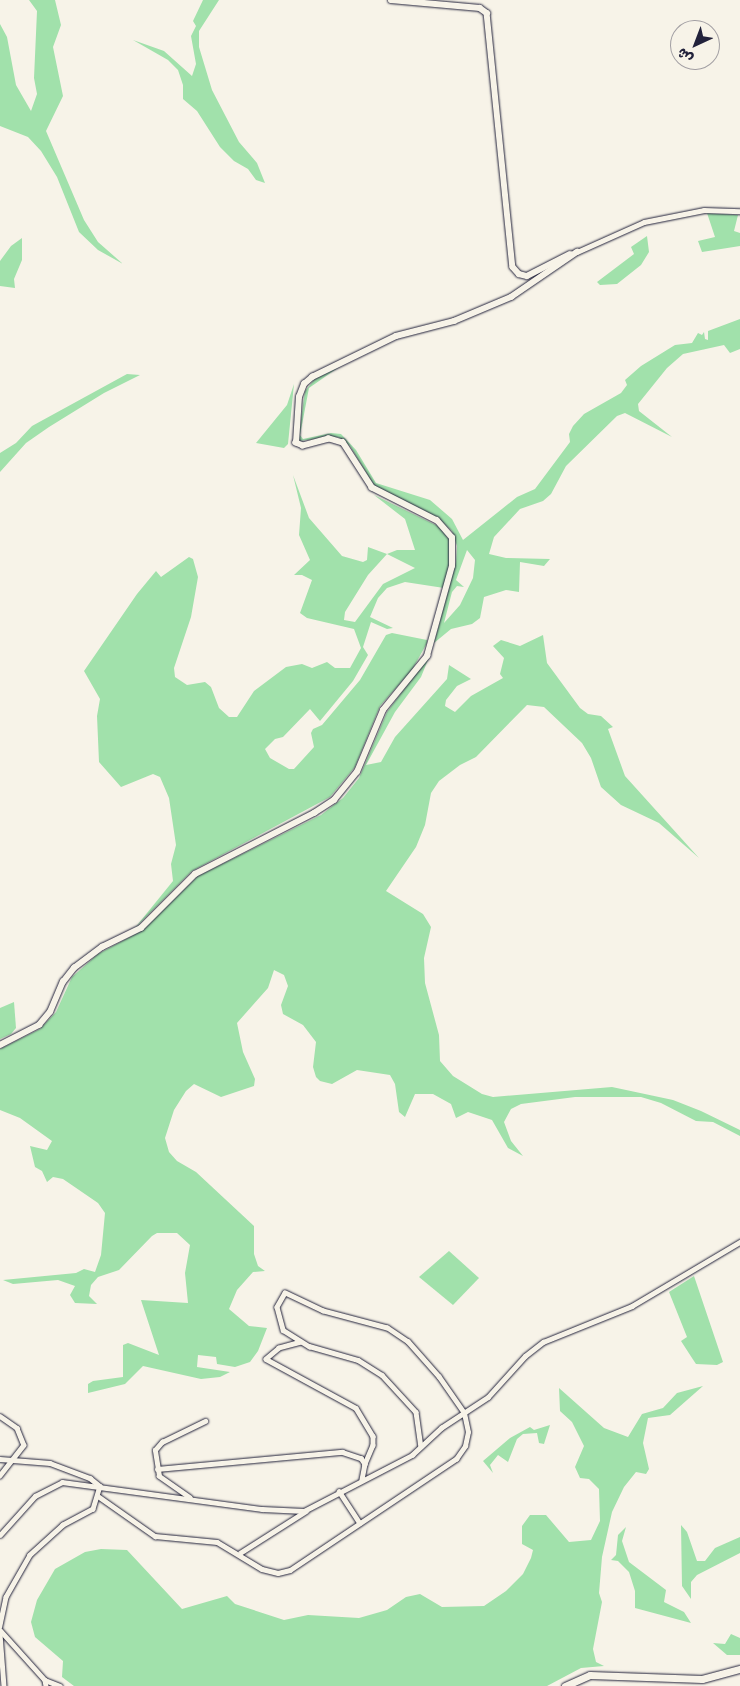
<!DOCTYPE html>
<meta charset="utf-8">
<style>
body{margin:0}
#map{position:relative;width:740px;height:1686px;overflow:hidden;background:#f7f3e8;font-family:Mynerve,"Playpen Sans Arabic",sans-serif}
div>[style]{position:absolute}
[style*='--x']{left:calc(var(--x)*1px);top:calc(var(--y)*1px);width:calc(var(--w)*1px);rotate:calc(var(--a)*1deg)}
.green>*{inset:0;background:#a1e1ab}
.roads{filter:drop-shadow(0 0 1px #22223b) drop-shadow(0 0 1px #22223b)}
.minor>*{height:4.5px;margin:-2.25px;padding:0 2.25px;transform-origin:2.25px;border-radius:2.25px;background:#f7f3e8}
.tertiary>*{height:5.5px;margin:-2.75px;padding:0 2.75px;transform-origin:2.75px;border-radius:2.75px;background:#f7f3e8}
.primary>*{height:7px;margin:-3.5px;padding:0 3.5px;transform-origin:3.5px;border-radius:3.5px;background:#f7f3e8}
span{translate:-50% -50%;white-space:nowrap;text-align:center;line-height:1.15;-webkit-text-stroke:4px #f7f3e8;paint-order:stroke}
.north{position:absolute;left:670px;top:20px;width:50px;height:50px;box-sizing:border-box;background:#f7f3e8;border:1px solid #a29fa3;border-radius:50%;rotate:223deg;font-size:14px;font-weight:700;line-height:20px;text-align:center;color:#22223b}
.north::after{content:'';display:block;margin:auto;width:18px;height:22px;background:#22223b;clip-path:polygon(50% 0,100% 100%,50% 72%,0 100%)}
</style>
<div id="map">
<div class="green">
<div style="clip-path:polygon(29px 0,55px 0,61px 25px,53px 47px,63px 96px,46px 131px,84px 220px,98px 242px,123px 264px,98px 250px,79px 232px,57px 177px,41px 151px,28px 137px,0 126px,0 24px,7px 37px,16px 85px,31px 111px,37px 94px,34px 78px,37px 11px)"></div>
<div style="clip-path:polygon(203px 0,219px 0,199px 31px,199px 47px,212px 90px,239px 142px,257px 163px,265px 183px,256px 180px,248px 169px,234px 161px,220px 147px,197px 111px,183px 99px,183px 85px,178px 70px,168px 60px,133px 40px,164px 51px,192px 76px,196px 64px,191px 36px,196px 26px,193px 21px)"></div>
<div style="clip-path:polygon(707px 213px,738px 215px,734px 231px,740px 233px,740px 246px,702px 252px,698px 241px,715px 237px)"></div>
<div style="clip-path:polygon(647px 236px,649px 252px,641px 265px,617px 284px,600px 285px,597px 282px,634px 254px,631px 247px)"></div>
<div style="clip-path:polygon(22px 238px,22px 260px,14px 279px,15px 288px,0 286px,0 261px,11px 246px)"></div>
<div style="clip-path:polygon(evenodd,740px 319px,740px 349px,730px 353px,724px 345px,683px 354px,667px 368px,638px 404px,639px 411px,672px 437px,625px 413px,617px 416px,566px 466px,551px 494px,543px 501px,520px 509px,494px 537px,489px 554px,506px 558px,550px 559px,544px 566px,520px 562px,519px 592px,506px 590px,484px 597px,480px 618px,472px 624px,451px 629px,434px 643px,456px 562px,457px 546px,452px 531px,439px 519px,375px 487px,350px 446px,338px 437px,298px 441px,305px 391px,315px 379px,342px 365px,309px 388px,300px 435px,303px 439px,331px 433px,341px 434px,356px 450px,376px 483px,430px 500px,452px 519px,463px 540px,517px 497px,535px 489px,570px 442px,569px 434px,573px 426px,584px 414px,621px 393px,627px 385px,625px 380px,641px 366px,675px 345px,692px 343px,698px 333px,702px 335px,704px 332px,705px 339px,708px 340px,708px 331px,740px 319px,467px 550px,475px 560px,473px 578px,460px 605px,444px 623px,452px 592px,457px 586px,464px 587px,456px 580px,467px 550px)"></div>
<div style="clip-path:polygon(127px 374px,140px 375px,104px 393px,49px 427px,26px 443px,0 472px,0 453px,16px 443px,32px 426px)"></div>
<div style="clip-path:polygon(294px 384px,288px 444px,284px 448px,256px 443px,287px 405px)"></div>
<div style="clip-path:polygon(evenodd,293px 475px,309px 518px,342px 556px,363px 562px,367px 560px,368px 547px,387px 554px,397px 550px,415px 550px,405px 519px,374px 495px,440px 527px,450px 541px,451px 556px,444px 588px,405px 582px,387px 588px,378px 598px,370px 617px,393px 628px,387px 629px,371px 622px,363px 647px,368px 655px,353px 681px,320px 721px,310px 709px,283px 737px,275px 739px,265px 749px,270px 758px,289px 769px,294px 769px,314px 747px,311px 733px,313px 729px,322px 725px,360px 680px,386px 635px,392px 633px,427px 640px,427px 643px,412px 670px,380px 706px,355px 767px,330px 797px,192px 871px,134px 929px,173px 881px,171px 864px,176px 845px,169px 798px,160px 777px,153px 774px,121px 787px,99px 762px,97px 716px,100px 699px,84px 671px,137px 594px,156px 571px,161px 577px,189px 557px,193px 559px,198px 577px,191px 617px,174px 668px,175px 677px,187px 685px,205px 682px,211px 687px,219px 708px,229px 717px,237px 717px,254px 691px,286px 667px,302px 664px,312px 668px,327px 662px,335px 668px,350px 668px,361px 648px,354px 629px,307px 618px,300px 613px,312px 580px,302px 575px,294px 575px,310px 560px,299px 535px,301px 508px,293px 475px,387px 554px,415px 568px,383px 584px,355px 622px,344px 620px,345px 612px,368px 575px,387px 554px)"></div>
<div style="clip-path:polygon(543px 635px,547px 663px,580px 708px,588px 714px,601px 716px,613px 727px,608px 729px,625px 776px,699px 858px,659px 823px,621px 805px,601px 787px,591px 758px,582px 743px,544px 707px,527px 705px,476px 757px,460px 765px,439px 781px,431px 793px,425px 825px,416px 847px,386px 891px,423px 914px,431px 927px,424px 958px,425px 983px,439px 1035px,440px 1061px,453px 1076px,482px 1094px,493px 1097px,612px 1087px,673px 1100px,701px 1111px,740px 1130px,740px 1136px,713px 1122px,696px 1121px,661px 1103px,641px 1097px,575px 1097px,521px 1104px,511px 1109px,504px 1122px,511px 1141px,523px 1156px,508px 1148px,492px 1120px,468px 1112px,456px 1118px,451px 1104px,433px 1094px,415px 1094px,405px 1117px,399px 1112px,395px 1084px,390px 1075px,357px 1070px,332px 1084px,320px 1081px,316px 1077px,313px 1067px,316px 1042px,303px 1025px,283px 1014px,281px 1005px,288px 986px,284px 975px,274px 970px,268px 988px,237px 1023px,243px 1052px,255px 1079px,254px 1086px,221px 1097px,194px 1084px,186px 1091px,174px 1110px,165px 1138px,169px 1152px,177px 1161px,196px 1172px,254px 1226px,254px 1254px,258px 1266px,265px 1271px,253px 1272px,237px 1290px,229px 1309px,249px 1326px,267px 1328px,258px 1351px,250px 1362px,235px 1367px,217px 1364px,216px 1357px,198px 1355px,197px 1367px,230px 1372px,220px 1377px,201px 1379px,143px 1366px,125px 1384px,88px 1393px,88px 1384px,93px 1381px,123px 1377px,123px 1345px,128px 1343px,159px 1355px,141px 1300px,188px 1303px,185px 1273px,190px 1245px,177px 1233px,157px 1233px,152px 1236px,119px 1270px,98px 1277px,91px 1285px,89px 1296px,97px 1304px,75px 1303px,70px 1295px,75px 1286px,58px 1280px,13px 1284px,3px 1280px,76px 1273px,84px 1269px,95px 1272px,101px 1255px,105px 1213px,98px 1203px,63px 1179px,53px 1177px,47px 1182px,42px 1171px,35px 1167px,30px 1146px,47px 1150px,52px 1141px,20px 1118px,0 1110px,0 1049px,40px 1029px,56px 1012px,72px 977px,98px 954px,143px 930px,198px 876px,321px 815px,343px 798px,359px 778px,387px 712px,430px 655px,421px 677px,395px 712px,366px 765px,381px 762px,395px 737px,447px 679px,449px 665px,471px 679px,457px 686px,446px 700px,445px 706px,455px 712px,471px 696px,503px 678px,500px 674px,504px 658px,493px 646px,501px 640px,520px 646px)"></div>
<div style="clip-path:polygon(14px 1002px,16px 1028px,11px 1034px,0 1039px,0 1008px)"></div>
<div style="clip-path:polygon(449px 1251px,479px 1278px,453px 1305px,419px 1277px)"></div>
<div style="clip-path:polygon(694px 1276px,723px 1362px,717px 1365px,696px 1364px,692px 1358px,681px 1341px,687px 1337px,669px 1292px)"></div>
<div style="clip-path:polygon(703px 1386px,670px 1415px,648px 1418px,643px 1443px,649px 1469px,646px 1474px,636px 1472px,624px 1487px,612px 1512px,602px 1557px,599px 1593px,602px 1602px,593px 1649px,596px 1662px,604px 1666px,581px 1668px,547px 1686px,74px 1686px,62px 1677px,63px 1661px,35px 1637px,31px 1622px,37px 1600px,55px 1569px,85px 1552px,101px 1549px,127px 1550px,182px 1609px,227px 1596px,235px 1604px,284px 1620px,308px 1615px,359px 1618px,387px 1610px,406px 1597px,420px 1594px,442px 1607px,484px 1606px,506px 1591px,523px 1574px,531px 1558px,533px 1550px,522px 1544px,522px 1526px,530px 1515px,546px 1515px,569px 1542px,591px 1540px,600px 1521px,599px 1489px,589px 1479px,580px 1478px,575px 1467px,584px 1446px,572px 1422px,560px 1411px,559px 1388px,604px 1428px,628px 1437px,642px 1414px,663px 1408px,677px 1393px)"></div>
<div style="clip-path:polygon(550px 1425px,544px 1444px,539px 1443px,537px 1433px,523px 1434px,517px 1439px,508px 1462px,498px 1455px,490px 1465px,493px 1473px,483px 1461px,510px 1438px,530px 1427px,534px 1430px)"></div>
<div style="clip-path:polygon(681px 1525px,687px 1532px,697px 1561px,705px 1561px,715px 1548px,740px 1537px,740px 1553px,697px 1575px,691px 1582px,691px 1599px,682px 1586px)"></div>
<div style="clip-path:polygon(626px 1527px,622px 1541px,629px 1562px,666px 1590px,664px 1602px,684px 1612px,691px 1623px,635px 1608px,635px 1591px,629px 1572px,618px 1561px,611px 1560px,616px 1555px,618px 1535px)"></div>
<div style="clip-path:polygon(731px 1634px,740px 1638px,740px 1655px,727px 1655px,713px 1643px,725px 1644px)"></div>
</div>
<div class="roads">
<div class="minor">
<div style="--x:577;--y:252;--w:73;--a:-24.1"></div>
<div style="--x:644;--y:222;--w:61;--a:-11.3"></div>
<div style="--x:704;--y:210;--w:36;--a:2"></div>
<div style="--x:301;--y:1342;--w:23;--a:165"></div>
<div style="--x:279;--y:1348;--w:17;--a:140"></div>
<div style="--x:266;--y:1359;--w:102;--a:28.6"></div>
<div style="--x:356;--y:1408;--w:33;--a:59"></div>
<div style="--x:373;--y:1436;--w:9;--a:90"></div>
<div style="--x:373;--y:1445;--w:21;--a:113"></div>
<div style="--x:0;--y:1416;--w:21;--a:35"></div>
<div style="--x:17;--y:1428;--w:18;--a:68"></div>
<div style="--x:24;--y:1445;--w:39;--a:128"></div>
<div style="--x:0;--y:1459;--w:50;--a:4.6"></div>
<div style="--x:50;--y:1463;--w:43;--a:20.6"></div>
<div style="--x:90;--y:1478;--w:13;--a:39"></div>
<div style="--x:100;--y:1486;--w:24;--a:107"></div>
<div style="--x:93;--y:1509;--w:34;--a:152"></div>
<div style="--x:63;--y:1525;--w:45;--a:137.7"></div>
<div style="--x:30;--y:1555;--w:48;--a:119.7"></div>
<div style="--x:6;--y:1597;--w:30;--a:102"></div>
<div style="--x:157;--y:1469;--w:186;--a:-5.3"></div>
<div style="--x:342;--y:1452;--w:20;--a:18"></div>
<div style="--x:361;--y:1458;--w:7;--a:56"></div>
<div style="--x:365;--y:1464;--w:16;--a:101"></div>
<div style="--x:339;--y:1491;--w:38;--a:57"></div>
<div style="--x:98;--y:1496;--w:70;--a:35.1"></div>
<div style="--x:155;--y:1536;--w:62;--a:5.5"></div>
<div style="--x:217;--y:1542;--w:52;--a:31"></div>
<div style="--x:262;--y:1569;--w:16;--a:14"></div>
<div style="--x:278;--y:1573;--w:12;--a:-14"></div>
<div style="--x:290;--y:1570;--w:200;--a:-33.8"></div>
<div style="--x:456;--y:1459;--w:16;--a:-55"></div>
<div style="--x:465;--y:1446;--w:14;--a:-78"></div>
<div style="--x:468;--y:1432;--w:19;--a:-102"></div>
<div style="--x:464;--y:1413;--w:44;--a:-124.8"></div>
<div style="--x:439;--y:1377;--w:47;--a:-131.5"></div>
<div style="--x:408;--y:1342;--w:25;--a:-146"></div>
<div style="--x:387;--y:1328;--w:66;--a:-165.1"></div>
<div style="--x:323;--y:1311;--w:42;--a:-154.7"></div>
<div style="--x:285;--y:1293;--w:16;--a:120"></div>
<div style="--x:277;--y:1307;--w:24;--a:75"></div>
<div style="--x:283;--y:1330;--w:31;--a:32"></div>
<div style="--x:309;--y:1346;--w:51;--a:15.9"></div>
<div style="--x:358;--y:1360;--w:28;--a:32"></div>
<div style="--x:382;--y:1375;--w:50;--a:47.4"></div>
<div style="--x:416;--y:1412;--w:34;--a:82"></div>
<div style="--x:190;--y:1498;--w:38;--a:-145"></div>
<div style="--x:159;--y:1476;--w:26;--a:-99"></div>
<div style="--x:155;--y:1450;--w:11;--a:-49"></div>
<div style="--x:162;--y:1442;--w:48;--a:-26"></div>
<div style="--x:0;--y:1535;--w:52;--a:-48.1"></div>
<div style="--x:35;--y:1496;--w:30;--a:-27"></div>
<div style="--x:62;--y:1482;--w:202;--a:7.7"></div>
<div style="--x:262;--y:1509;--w:42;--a:2.7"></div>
<div style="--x:304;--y:1511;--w:122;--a:-27.4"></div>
<div style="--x:412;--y:1455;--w:40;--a:-43"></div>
<div style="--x:441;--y:1428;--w:56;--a:-33.4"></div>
<div style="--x:488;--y:1397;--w:55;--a:-47.9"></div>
<div style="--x:525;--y:1356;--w:23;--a:-38"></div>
<div style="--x:543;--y:1342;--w:96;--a:-22"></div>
<div style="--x:632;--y:1306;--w:126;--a:-30.7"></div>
<div style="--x:240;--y:1553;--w:78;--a:-32.5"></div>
<div style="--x:0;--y:1630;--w:67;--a:48"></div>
<div style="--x:45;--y:1680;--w:6;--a:81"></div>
<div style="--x:0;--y:1634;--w:52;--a:85.6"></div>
<div style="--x:45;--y:1680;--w:16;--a:22"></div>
</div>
<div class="tertiary">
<div style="--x:391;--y:0;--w:89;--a:5.1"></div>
<div style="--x:480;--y:8;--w:9;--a:36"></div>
<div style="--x:487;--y:13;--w:255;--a:84.2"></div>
<div style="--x:513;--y:267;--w:9;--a:49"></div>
<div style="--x:519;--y:274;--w:8;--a:14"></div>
<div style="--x:527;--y:276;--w:48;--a:-27.1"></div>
<div style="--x:0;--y:1045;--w:44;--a:-27.1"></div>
<div style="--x:39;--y:1025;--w:17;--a:-50"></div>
<div style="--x:50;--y:1012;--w:33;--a:-67"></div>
<div style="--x:63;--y:982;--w:18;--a:-52"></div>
<div style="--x:74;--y:968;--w:35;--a:-37"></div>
<div style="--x:102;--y:947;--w:43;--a:-26"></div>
<div style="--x:141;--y:928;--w:76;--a:-45"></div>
<div style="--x:195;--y:874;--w:134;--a:-27.1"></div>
<div style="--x:314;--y:813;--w:24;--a:-33"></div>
<div style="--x:334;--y:800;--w:36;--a:-51"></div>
<div style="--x:357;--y:772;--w:67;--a:-67.2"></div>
<div style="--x:383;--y:710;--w:70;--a:-50.8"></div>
<div style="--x:427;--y:656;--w:93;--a:-74.5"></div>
<div style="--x:452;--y:566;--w:28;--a:-90"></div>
<div style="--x:452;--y:538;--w:23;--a:-131"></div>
<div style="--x:437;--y:521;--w:73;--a:-153.1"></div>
<div style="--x:372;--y:488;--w:54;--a:-122.8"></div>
<div style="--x:343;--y:443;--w:15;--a:-164"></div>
<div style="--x:329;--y:439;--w:27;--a:165"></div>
<div style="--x:303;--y:446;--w:8;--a:-157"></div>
<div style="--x:296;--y:443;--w:46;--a:-86.3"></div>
<div style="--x:299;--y:397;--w:14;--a:-69"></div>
<div style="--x:304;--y:384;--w:11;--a:-41"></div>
<div style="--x:312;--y:377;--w:93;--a:-26"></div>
<div style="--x:396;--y:336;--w:60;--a:-14.5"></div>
<div style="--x:454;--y:321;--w:62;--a:-22.8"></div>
<div style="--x:511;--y:297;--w:80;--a:-34.3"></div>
</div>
<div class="primary">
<div style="--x:565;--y:1686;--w:27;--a:-24"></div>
<div style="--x:590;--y:1675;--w:112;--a:2"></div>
<div style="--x:702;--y:1679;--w:39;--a:-15"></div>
</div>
</div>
<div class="north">ش</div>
</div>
